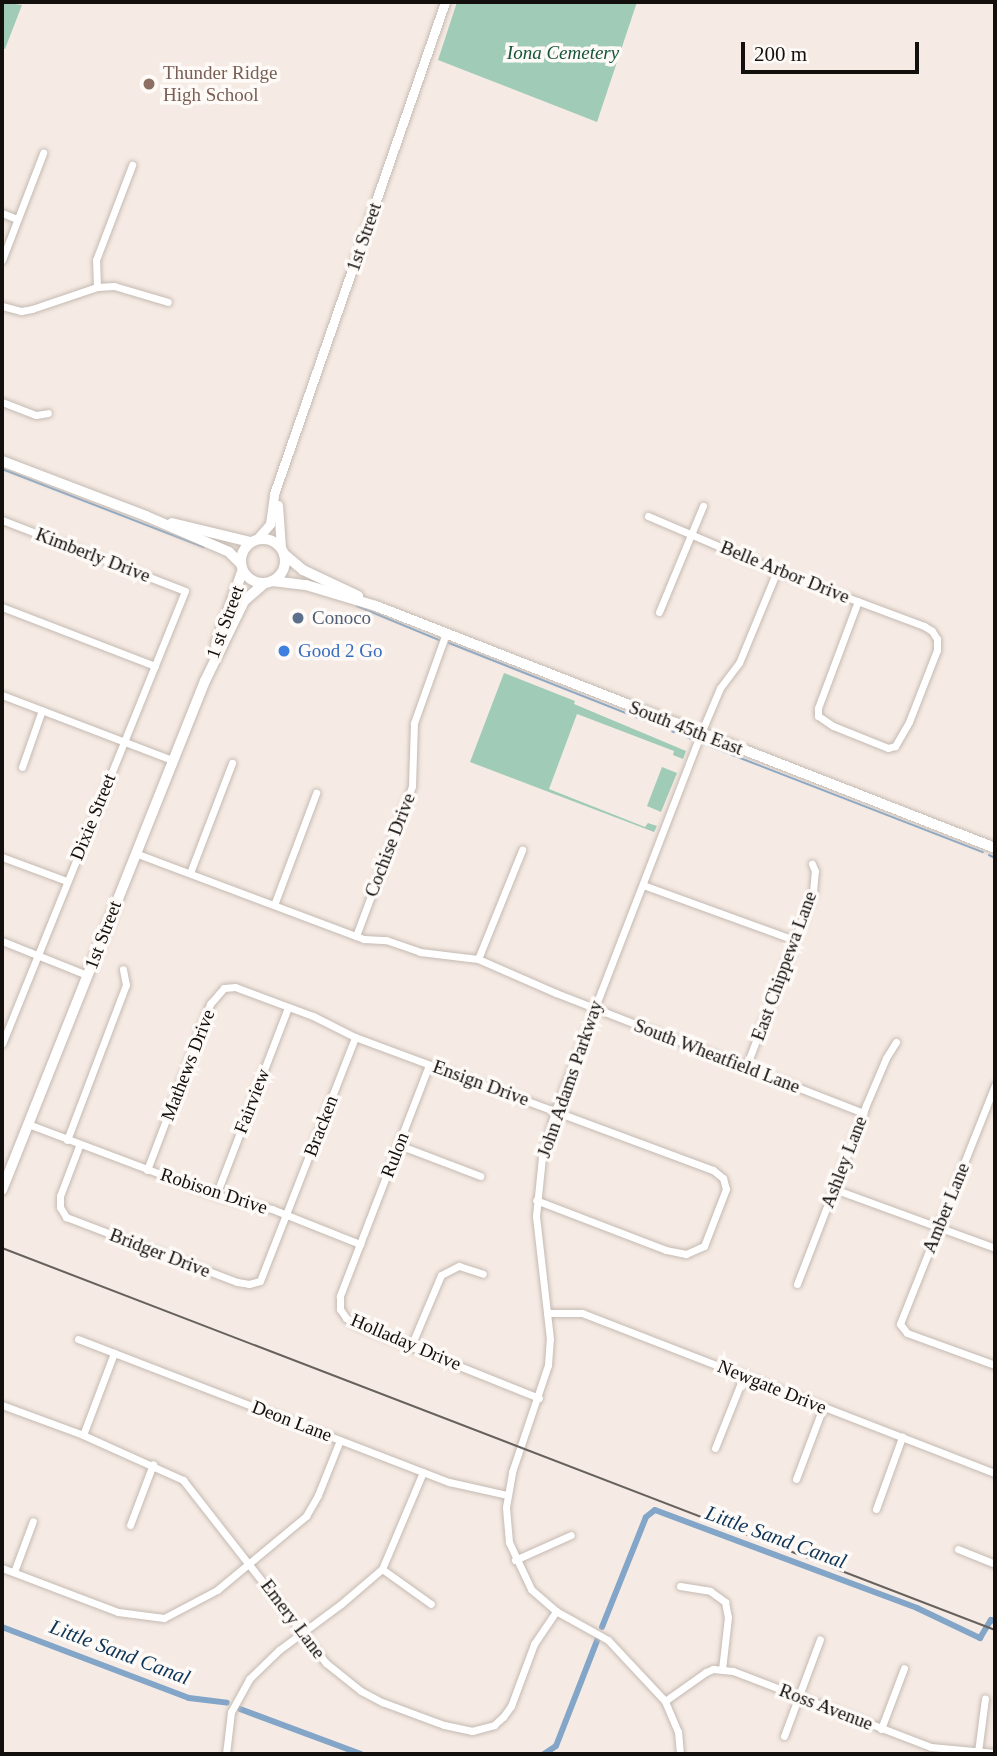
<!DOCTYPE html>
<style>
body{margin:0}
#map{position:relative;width:997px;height:1756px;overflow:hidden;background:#f6ebe4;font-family:Georgia,serif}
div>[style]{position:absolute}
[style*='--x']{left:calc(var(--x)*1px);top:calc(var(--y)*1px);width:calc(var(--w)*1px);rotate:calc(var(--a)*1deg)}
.green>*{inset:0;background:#a0cbb6}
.stream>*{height:2px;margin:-1px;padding:0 1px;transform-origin:1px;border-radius:1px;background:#82a5c8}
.canal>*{height:6px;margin:-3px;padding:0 3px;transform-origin:3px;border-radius:3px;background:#82a5c8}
.roads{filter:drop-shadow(0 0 2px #c4bab2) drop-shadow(0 0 2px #c4bab2)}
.minor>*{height:7px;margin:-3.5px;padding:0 3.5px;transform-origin:3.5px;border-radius:3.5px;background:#fff}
.tertiary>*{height:9px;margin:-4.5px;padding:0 4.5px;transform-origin:4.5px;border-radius:4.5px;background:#fff}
.secondary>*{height:10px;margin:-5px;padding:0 5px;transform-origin:5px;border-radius:5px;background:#fff}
.secondary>.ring{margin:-5px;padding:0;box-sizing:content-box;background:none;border:10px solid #fff;border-radius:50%}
.rail>*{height:2px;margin:-1px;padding:0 1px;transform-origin:1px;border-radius:1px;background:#67615d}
.dots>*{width:19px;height:19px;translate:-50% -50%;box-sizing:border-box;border:4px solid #fefaf7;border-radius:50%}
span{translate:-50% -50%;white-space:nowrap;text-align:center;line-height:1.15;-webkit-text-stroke:7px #fefaf7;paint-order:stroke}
.park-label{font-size:19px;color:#14553c;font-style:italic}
.education-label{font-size:19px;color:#785e54}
.left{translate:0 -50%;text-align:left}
.street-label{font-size:19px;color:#120f0c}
.service-label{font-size:19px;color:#4e5e75}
.shop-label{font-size:19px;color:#366cbe}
.water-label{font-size:21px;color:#0c3457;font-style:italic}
.frame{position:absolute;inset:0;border:4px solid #120f0c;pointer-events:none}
.scale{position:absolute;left:741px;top:42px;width:178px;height:32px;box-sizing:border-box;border:4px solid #120f0c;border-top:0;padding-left:9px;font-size:21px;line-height:24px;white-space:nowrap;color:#120f0c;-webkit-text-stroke:5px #fefaf7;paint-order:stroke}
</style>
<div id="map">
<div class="green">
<div style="clip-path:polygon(2px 2px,22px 5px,5px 49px,2px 48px)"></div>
<div style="clip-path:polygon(457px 2px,637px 2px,597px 122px,438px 60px)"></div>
<div style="clip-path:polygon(504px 673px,575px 701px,574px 704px,686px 751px,683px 759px,673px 755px,674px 751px,577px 714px,549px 789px,645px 827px,648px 823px,657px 826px,654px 832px,470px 762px)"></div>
<div style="clip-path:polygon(662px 767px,677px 773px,661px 812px,647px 806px)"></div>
</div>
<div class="stream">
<div style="--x:2;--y:469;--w:216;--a:21.2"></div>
<div style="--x:357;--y:606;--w:89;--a:22.5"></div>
<div style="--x:449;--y:643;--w:261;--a:21.6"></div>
<div style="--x:704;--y:744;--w:299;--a:21.2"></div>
<div style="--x:989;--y:855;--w:7;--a:27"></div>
</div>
<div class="canal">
<div style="--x:2;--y:1627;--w:200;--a:20.8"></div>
<div style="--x:189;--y:1698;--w:38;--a:7"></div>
<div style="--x:602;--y:1627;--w:118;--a:-68.2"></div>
<div style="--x:646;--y:1517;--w:11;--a:-38"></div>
<div style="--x:655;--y:1510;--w:280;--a:20.5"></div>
<div style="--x:917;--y:1608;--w:70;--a:25.5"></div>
<div style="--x:980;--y:1638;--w:21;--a:-59"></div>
<div style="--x:991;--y:1620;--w:4;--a:14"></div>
<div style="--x:240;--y:1709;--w:129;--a:20.4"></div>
<div style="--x:544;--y:1754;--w:14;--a:-34"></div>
<div style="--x:556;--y:1746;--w:116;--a:-68.7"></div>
</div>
<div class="roads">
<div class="minor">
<div style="--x:2;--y:213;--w:16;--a:22"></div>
<div style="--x:2;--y:260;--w:115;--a:-69"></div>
<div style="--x:97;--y:287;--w:27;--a:-92"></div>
<div style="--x:96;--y:260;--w:102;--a:-69.2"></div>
<div style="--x:2;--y:306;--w:20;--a:15"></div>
<div style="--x:21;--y:311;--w:11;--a:-10"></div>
<div style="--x:32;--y:309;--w:69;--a:-18.7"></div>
<div style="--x:97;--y:287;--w:17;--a:-3"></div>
<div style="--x:114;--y:286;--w:56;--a:16.5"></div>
<div style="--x:2;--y:402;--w:36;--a:21"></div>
<div style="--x:36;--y:415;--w:12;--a:-9"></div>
<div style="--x:648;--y:516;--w:140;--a:23.1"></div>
<div style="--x:777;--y:571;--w:157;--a:20.5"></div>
<div style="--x:924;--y:626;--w:9;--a:32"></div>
<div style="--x:932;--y:631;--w:9;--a:58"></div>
<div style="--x:937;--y:639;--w:11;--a:90"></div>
<div style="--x:937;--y:650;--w:77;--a:111.3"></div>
<div style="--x:909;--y:722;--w:28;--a:120"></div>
<div style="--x:895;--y:746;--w:7;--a:164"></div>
<div style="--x:888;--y:748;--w:59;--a:-158.2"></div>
<div style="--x:833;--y:726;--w:18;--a:-146"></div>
<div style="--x:818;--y:716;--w:8;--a:-90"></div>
<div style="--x:818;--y:708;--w:114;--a:-69.5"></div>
<div style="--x:2;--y:520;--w:196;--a:21.2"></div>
<div style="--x:185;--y:591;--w:488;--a:112"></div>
<div style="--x:2;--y:607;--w:164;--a:21.1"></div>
<div style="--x:659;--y:612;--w:115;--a:-67.5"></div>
<div style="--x:2;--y:695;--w:182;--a:20.9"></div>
<div style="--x:22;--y:767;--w:60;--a:-70.7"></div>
<div style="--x:135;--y:853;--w:245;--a:20.6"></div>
<div style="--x:364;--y:939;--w:22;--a:3"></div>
<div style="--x:386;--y:940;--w:36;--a:19"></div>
<div style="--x:420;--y:952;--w:58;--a:6.9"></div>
<div style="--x:478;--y:959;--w:85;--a:23.6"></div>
<div style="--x:556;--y:993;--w:330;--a:21.3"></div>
<div style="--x:2;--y:857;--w:69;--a:20.3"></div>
<div style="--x:190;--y:873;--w:118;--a:-69.1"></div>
<div style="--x:643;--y:885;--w:161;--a:20"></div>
<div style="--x:274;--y:905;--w:120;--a:-69.4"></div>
<div style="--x:356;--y:936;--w:160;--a:-69.5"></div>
<div style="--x:412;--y:786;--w:63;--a:-88.2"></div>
<div style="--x:414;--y:723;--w:96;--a:-70.4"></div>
<div style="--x:2;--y:941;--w:92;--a:21.8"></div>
<div style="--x:478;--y:959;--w:118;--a:-68"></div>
<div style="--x:429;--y:1065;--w:248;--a:111.1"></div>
<div style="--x:340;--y:1296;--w:13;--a:90"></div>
<div style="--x:340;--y:1309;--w:11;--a:56"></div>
<div style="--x:346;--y:1318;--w:13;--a:32"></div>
<div style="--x:357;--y:1325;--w:196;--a:21.9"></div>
<div style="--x:746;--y:1067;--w:187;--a:-69.1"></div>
<div style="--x:813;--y:892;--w:21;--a:-85"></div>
<div style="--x:815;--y:871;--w:8;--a:-113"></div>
<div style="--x:995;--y:1085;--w:257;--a:111.7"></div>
<div style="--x:900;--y:1324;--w:11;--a:52"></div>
<div style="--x:907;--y:1333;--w:94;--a:20"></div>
<div style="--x:28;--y:1124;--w:201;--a:20.7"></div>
<div style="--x:216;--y:1195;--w:58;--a:14"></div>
<div style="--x:272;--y:1209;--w:95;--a:21.7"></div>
<div style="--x:67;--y:1140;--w:166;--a:-69.2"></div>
<div style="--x:126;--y:985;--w:16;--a:-101"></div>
<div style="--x:399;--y:1145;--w:87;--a:20.9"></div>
<div style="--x:79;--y:1146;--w:53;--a:110.8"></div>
<div style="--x:60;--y:1196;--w:11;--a:90"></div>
<div style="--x:60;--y:1207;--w:12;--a:59"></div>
<div style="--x:66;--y:1217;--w:183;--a:20.8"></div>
<div style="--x:237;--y:1282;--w:12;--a:9"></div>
<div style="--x:249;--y:1284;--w:11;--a:-15"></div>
<div style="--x:260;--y:1281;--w:262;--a:-68.7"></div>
<div style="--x:147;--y:1170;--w:178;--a:-69.2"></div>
<div style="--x:210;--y:1004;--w:21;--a:-49"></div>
<div style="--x:224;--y:988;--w:11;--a:-5"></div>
<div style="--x:235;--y:987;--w:83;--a:20.4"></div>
<div style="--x:313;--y:1016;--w:47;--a:26.6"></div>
<div style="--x:355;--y:1037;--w:382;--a:20.4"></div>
<div style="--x:713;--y:1170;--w:13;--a:39"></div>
<div style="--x:723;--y:1178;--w:11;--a:75"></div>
<div style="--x:726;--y:1189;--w:61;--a:111.1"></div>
<div style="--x:704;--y:1246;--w:20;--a:156"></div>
<div style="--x:686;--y:1254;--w:20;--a:-169"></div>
<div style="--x:666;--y:1250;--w:139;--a:-159"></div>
<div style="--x:834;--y:1189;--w:171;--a:20.1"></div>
<div style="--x:216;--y:1195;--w:201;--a:-69"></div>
<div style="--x:797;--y:1284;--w:192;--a:-68.9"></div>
<div style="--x:866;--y:1105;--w:51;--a:-66.9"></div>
<div style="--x:886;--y:1058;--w:19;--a:-58"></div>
<div style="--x:547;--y:1313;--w:35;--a:0"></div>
<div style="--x:582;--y:1313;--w:443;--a:21.2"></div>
<div style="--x:78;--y:1339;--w:398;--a:21.1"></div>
<div style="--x:449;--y:1482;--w:59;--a:12.6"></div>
<div style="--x:411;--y:1346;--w:77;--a:-67.1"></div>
<div style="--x:441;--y:1275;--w:20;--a:-27"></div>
<div style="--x:459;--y:1266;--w:25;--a:18"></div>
<div style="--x:2;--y:1405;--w:86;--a:20.3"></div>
<div style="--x:83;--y:1435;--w:110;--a:24.2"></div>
<div style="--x:183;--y:1480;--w:232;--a:52"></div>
<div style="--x:326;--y:1663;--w:45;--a:38.7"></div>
<div style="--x:361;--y:1691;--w:24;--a:28"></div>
<div style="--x:382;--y:1702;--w:66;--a:20.4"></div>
<div style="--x:444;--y:1725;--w:29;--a:12"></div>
<div style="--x:472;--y:1731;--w:23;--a:-15"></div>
<div style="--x:494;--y:1725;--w:12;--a:-42"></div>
<div style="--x:503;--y:1717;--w:14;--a:-54"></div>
<div style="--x:511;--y:1706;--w:66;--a:-69.6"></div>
<div style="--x:534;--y:1644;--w:40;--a:-56"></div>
<div style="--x:83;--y:1435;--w:88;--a:-69.3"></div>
<div style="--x:715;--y:1448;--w:79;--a:-68.3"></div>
<div style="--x:796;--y:1479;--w:77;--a:-69.4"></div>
<div style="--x:876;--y:1509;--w:77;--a:-70.1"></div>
<div style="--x:130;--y:1525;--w:65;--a:-69.3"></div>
<div style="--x:958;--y:1549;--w:40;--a:22"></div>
<div style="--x:515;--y:1560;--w:61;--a:-24.1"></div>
<div style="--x:2;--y:1568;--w:124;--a:20.8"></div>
<div style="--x:118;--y:1612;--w:46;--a:7.4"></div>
<div style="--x:164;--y:1618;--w:60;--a:-27.8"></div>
<div style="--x:217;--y:1590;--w:116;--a:-39.7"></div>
<div style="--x:306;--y:1516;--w:24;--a:-60"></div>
<div style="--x:318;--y:1495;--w:59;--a:-68.2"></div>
<div style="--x:382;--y:1569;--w:60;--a:35.5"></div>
<div style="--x:14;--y:1572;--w:54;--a:-69.6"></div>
<div style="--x:680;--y:1586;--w:30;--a:9"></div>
<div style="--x:710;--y:1591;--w:19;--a:36"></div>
<div style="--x:725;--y:1602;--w:15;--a:79"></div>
<div style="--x:728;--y:1617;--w:53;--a:96.5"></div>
<div style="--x:665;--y:1701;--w:50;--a:-35.3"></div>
<div style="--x:706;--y:1672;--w:8;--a:-23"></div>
<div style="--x:713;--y:1669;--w:20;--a:6"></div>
<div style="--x:733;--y:1671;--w:212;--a:21"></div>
<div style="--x:931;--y:1747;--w:64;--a:5.4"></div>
<div style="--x:881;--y:1729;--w:65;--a:-69.3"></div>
<div style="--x:784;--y:1736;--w:103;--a:-69.6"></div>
<div style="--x:978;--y:1752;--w:54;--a:-82.6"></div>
<div style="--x:226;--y:1754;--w:42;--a:-83.2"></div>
<div style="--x:231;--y:1712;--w:38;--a:-61"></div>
<div style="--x:249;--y:1679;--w:42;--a:-44"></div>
<div style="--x:279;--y:1650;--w:77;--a:-36.6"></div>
<div style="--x:341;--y:1604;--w:54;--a:-40.5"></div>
<div style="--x:382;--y:1569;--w:105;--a:-67.1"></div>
<div style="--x:680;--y:1754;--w:22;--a:-95"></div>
<div style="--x:678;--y:1732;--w:34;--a:-113"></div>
<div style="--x:665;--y:1701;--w:83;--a:-133.1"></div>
<div style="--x:608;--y:1640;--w:60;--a:-150.9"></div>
<div style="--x:556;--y:1611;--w:33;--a:-139"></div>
<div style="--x:531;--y:1589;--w:52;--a:-115.1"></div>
<div style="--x:509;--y:1542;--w:35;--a:-95"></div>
<div style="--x:506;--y:1507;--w:36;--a:-80"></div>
<div style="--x:512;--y:1472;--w:113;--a:-71.4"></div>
<div style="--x:548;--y:1365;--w:26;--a:-86"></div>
<div style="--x:550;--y:1339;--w:124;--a:-96.5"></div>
<div style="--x:536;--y:1216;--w:59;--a:-84.2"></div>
<div style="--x:542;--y:1157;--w:48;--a:-74.2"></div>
<div style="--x:555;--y:1111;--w:405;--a:-68.9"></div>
<div style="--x:701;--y:733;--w:49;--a:-67.1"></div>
<div style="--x:720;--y:688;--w:31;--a:-53"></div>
<div style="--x:739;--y:663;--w:100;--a:-67.6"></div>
</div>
<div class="tertiary">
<div style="--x:278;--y:505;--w:43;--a:86"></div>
<div style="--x:257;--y:539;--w:20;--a:-49"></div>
<div style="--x:270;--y:524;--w:30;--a:-82"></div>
<div style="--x:274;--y:494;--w:521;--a:-70.83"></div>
</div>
<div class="secondary">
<div style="--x:2;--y:461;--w:154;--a:20.9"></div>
<div style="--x:146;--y:516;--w:90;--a:23.4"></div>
<div style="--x:229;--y:552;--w:16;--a:45"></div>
<div style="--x:172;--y:523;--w:80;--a:13.7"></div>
<div class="ring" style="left:241px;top:539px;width:34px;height:34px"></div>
<div style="--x:284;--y:554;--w:25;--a:40"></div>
<div style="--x:303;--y:570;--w:61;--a:25.3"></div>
<div style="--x:272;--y:581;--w:34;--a:7"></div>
<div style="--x:306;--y:585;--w:73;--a:16.7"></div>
<div style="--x:376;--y:606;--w:665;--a:21.35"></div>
<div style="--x:216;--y:645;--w:77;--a:-70.4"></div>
<div style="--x:2;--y:1190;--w:548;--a:-68.26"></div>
<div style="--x:205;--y:681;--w:89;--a:-64"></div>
<div style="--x:244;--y:601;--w:28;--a:-41"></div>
</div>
</div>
<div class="rail">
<div style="--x:2;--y:1248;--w:1064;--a:21.04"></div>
</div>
<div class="dots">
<div style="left:149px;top:84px;background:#8d6e63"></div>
<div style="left:298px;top:618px;background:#5c6f8a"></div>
<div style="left:284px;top:651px;background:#3f7fe0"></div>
</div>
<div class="park-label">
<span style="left:563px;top:53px">Iona Cemetery</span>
</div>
<div class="education-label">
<span class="left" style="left:163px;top:84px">Thunder Ridge<br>High School</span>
</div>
<div class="street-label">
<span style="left:364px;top:237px;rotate:-71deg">1st Street</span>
<span style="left:93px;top:555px;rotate:21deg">Kimberly Drive</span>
<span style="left:785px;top:572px;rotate:22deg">Belle Arbor Drive</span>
<span style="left:225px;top:622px;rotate:-70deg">1 st Street</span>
<span style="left:686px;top:728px;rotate:21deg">South 45th East</span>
<span style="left:93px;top:817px;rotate:-68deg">Dixie Street</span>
<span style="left:390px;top:845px;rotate:-69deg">Cochise Drive</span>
<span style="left:103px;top:935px;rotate:-69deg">1st Street</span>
<span style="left:784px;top:966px;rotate:-70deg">East Chippewa Lane</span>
<span style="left:717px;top:1056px;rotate:21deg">South Wheatfield Lane</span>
<span style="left:188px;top:1065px;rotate:-69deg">Mathews Drive</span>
<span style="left:570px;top:1079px;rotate:-71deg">John Adams Parkway</span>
<span style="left:481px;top:1083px;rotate:20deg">Ensign Drive</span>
<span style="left:252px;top:1101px;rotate:-69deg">Fairview</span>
<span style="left:321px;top:1126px;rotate:-69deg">Bracken</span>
<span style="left:395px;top:1155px;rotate:-69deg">Rulon</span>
<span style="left:844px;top:1162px;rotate:-69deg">Ashley Lane</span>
<span style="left:214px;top:1191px;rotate:18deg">Robison Drive</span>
<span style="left:946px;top:1208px;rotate:-68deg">Amber Lane</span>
<span style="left:160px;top:1253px;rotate:21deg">Bridger Drive</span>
<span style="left:406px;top:1342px;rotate:23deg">Holladay Drive</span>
<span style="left:772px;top:1387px;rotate:22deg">Newgate Drive</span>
<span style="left:292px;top:1421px;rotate:21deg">Deon Lane</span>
<span style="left:293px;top:1619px;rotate:53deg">Emery Lane</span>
<span style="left:826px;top:1707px;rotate:21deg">Ross Avenue</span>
</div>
<div class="service-label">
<span class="left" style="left:312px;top:618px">Conoco</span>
</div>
<div class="shop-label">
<span class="left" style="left:298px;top:651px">Good 2 Go</span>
</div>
<div class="water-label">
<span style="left:776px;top:1537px;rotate:20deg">Little Sand Canal</span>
<span style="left:120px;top:1652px;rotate:21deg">Little Sand Canal</span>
</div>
<div class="frame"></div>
<div class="scale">200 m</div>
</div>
